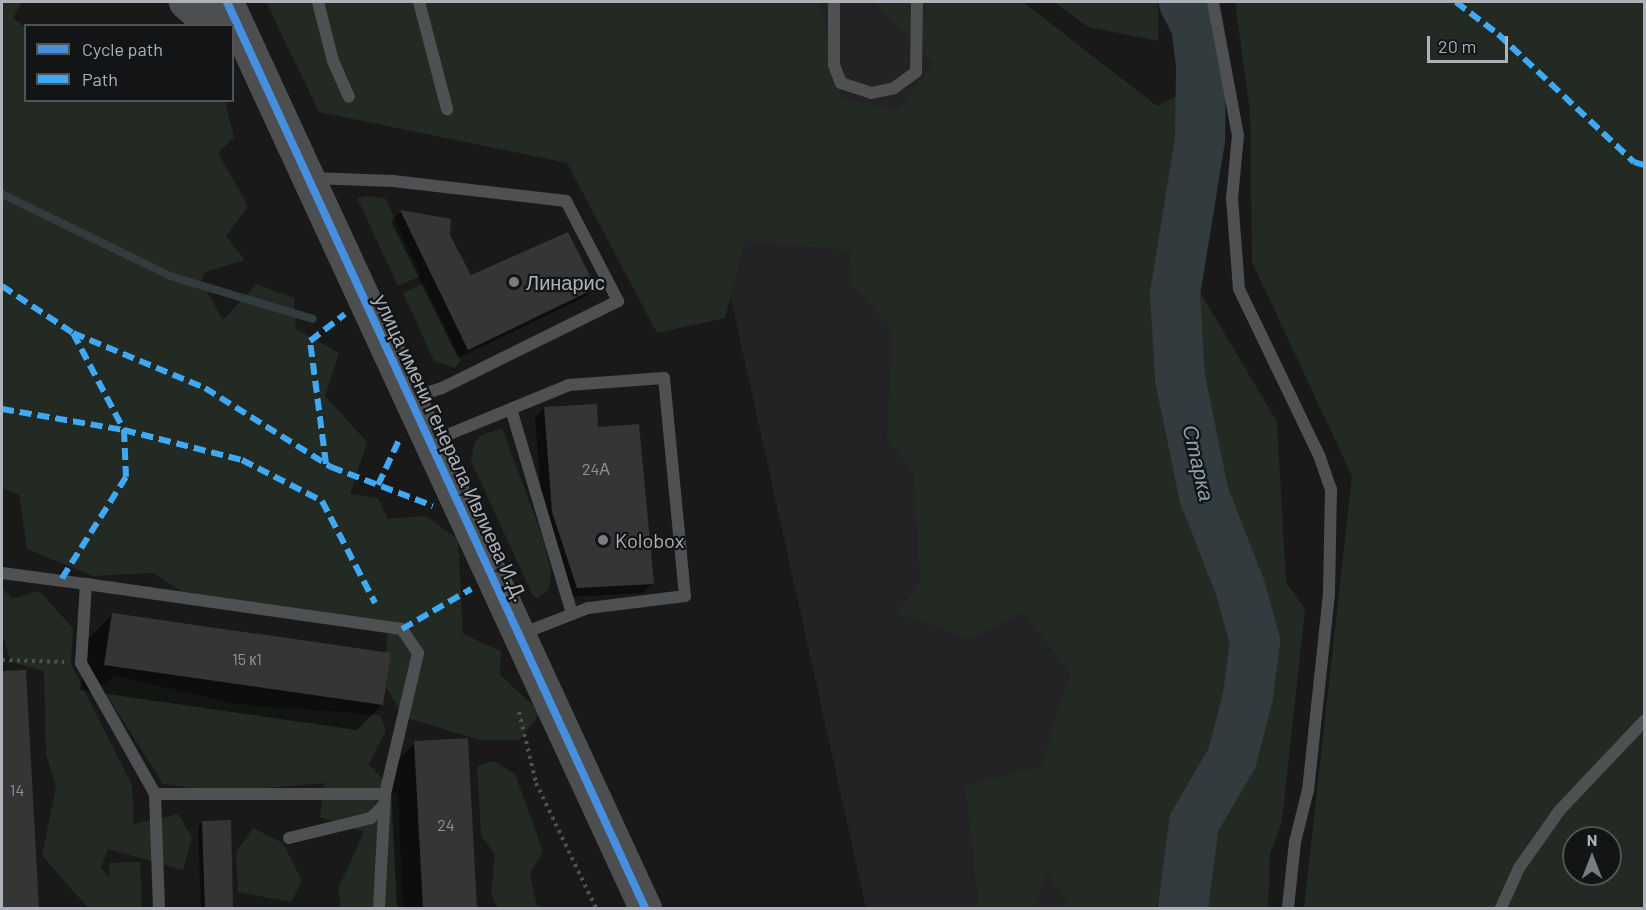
<!DOCTYPE html>
<meta charset="utf-8">
<style>
body{margin:0}
#map{position:relative;width:1646px;height:910px;overflow:hidden;background:#191919;font-family:Barlow,sans-serif}
div>[style]{position:absolute}
[style*='--x']{left:calc(var(--x)*1px);top:calc(var(--y)*1px);width:calc(var(--w)*1px);rotate:calc(var(--a)*1deg)}
.built>*{inset:0;background:#232325}
.green>*{inset:0;background:#232923}
.shadow>*{inset:0;background:#0007}
.stream>*{height:8px;margin:-4px;padding:0 4px;transform-origin:4px;border-radius:4px;background:#323c3f}
.river>*{height:50px;margin:-25px;padding:0 25px;transform-origin:25px;border-radius:25px;background:#323c3f}
.building>*{inset:0;background:#353536}
.path>*{height:4px;margin-top:-2px;transform-origin:0;background:repeating-linear-gradient(90deg,#4f5052 0 3px,transparent 0 7.5px)}
.lane>*{height:12px;margin:-6px;padding:0 6px;transform-origin:6px;border-radius:6px;background:#4e5052}
.secondary>*{height:33px;margin:-16.5px;padding:0 16.5px;transform-origin:16.5px;border-radius:16.5px;background:#4c4e4f}
.quiet>*{height:6px;margin-top:-3px;transform-origin:0;background:repeating-linear-gradient(90deg,#3fa9f5 0 12px,transparent 0 18px)}
.cycleway>*{height:8px;margin:-4px;padding:0 4px;transform-origin:4px;border-radius:4px;background:#468fdf}
.dots>*{width:16px;height:16px;translate:-50% -50%;box-sizing:border-box;border:3px solid #131415;border-radius:50%}
span{translate:-50% -50%;white-space:nowrap;text-align:center;line-height:1.15;-webkit-text-stroke:4.5px #131415;paint-order:stroke}
.number-label{font-size:16px;color:#8e9398}
.number-label span{-webkit-text-stroke-width:0}
.poi-label{font-size:20px;color:#acb2b8}
.left{translate:0 -50%;text-align:left}
.street-label{font-size:20px;color:#acb2b8}
.water-label{font-size:21px;color:#88a2af;font-style:italic}
.frame{position:absolute;inset:0;border:3px solid #acb2b8;pointer-events:none}
.legend{position:absolute;left:24px;top:24px;width:210px;height:78px;box-sizing:border-box;background:#131415;border:2px solid #505356;margin:0;padding:8px 10px;list-style:none;font-size:18px;color:#acb2b8}
.legend li{display:flex;align-items:center;gap:12px;height:30px}
.legend b{width:30px;border:2px solid #505356}
.north{position:absolute;left:1562px;top:826px;width:60px;height:60px;box-sizing:border-box;background:#131415;border:2px solid #505356;border-radius:50%;rotate:0deg;font-size:16px;font-weight:700;line-height:24px;text-align:center;color:#acb2b8}
.north::after{content:'';display:block;margin:auto;width:21px;height:27px;background:#797c80;clip-path:polygon(50% 0,100% 100%,50% 72%,0 100%)}
.scale{position:absolute;left:1427px;top:36px;width:81px;height:27px;box-sizing:border-box;border:3px solid #acb2b8;border-top:0;padding-left:8px;font-size:18px;line-height:21px;white-space:nowrap;color:#acb2b8;-webkit-text-stroke:4px #131415;paint-order:stroke}
</style>
<div id="map">
<div class="built">
<div style="clip-path:polygon(729px 2px,1009px 2px,1117px 908px,866px 908px,724px 268px)"></div>
</div>
<div class="green">
<div style="clip-path:polygon(2px 2px,22px 2px,13px 18px,25px 27px,26px 100px,225px 101px,234px 137px,218px 153px,248px 206px,226px 236px,245px 260px,205px 272px,201px 281px,223px 320px,256px 284px,294px 298px,296px 329px,339px 353px,325px 396px,367px 442px,350px 494px,378px 498px,388px 519px,426px 516px,458px 539px,463px 634px,501px 651px,500px 675px,541px 712px,519px 740px,480px 740px,404px 717px,383px 682px,388px 628px,192px 598px,153px 573px,93px 576px,27px 549px,19px 494px,2px 488px)"></div>
<div style="clip-path:polygon(266px 2px,819px 2px,842px 98px,897px 110px,933px 63px,874px 2px,1023px 2px,1157px 106px,1190px 89px,1180px 207px,1197px 287px,1277px 422px,1286px 582px,1305px 609px,1282px 822px,1270px 854px,1268px 908px,1192px 908px,1207px 823px,1245px 760px,1264px 645px,1251px 600px,1238px 617px,1242px 667px,1210px 773px,1156px 908px,1065px 908px,1067px 902px,1046px 872px,1034px 908px,979px 908px,965px 786px,1041px 766px,1070px 673px,1023px 613px,971px 639px,897px 613px,920px 582px,913px 471px,887px 438px,892px 329px,851px 284px,850px 251px,745px 241px,725px 318px,657px 333px,567px 163px,319px 112px)"></div>
<div style="clip-path:polygon(1054px 2px,1158px 2px,1158px 41px,1088px 27px)"></div>
<div style="clip-path:polygon(evenodd,1235px 2px,1644px 2px,1644px 908px,1304px 908px,1352px 476px,1252px 262px,1250px 112px,1235px 2px,1574px 838px,1610px 838px,1610px 874px,1574px 874px,1574px 838px)"></div>
<div style="clip-path:polygon(367px 196px,385px 198px,421px 276px,398px 286px,357px 198px)"></div>
<div style="clip-path:polygon(424px 283px,461px 361px,455px 368px,434px 361px,403px 293px)"></div>
<div style="clip-path:polygon(502px 428px,544px 541px,551px 571px,549px 589px,538px 599px,533px 596px,471px 461px,474px 444px,480px 436px)"></div>
<div style="clip-path:polygon(2px 588px,12px 599px,39px 591px,73px 628px,71px 664px,132px 785px,134px 824px,178px 814px,192px 837px,183px 870px,108px 849px,101px 868px,109px 877px,109px 863px,140px 862px,142px 908px,88px 908px,42px 855px,56px 788px,46px 754px,44px 671px,11px 662px,2px 634px)"></div>
<div style="clip-path:polygon(116px 676px,236px 704px,380px 715px,386px 731px,369px 764px,398px 796px,403px 908px,341px 908px,338px 889px,364px 832px,320px 817px,324px 783px,223px 792px,163px 784px,101px 686px)"></div>
<div style="clip-path:polygon(494px 761px,515px 774px,543px 851px,530px 874px,537px 906px,544px 908px,498px 908px,491px 895px,495px 855px,481px 835px,477px 766px)"></div>
<div style="clip-path:polygon(253px 828px,283px 843px,302px 881px,291px 902px,238px 892px,236px 852px)"></div>
</div>
<div class="shadow">
<div style="clip-path:polygon(400px 212px,450px 220px,449px 235px,471px 277px,594px 287px,585px 297px,458px 358px,391px 221px)"></div>
<div style="clip-path:polygon(544px 408px,597px 428px,653px 583px,643px 593px,568px 597px,543px 522px,535px 418px)"></div>
<div style="clip-path:polygon(112px 615px,382px 705px,357px 730px,80px 690px,87px 640px)"></div>
<div style="clip-path:polygon(24px 671px,37px 908px,2px 908px,2px 673px)"></div>
<div style="clip-path:polygon(415px 743px,476px 908px,397px 908px,390px 768px)"></div>
<div style="clip-path:polygon(203px 822px,231px 908px,201px 908px,198px 827px)"></div>
</div>
<div class="stream">
<div style="--x:2;--y:194;--w:187;--a:26"></div>
<div style="--x:170;--y:276;--w:149;--a:16.7"></div>
</div>
<div class="river">
<div style="--x:1183;--y:908;--w:86;--a:-82.6"></div>
<div style="--x:1194;--y:823;--w:75;--a:-59.7"></div>
<div style="--x:1232;--y:758;--w:64;--a:-75.5"></div>
<div style="--x:1248;--y:696;--w:55;--a:-82.7"></div>
<div style="--x:1255;--y:641;--w:56;--a:-105.5"></div>
<div style="--x:1240;--y:587;--w:99;--a:-111.4"></div>
<div style="--x:1204;--y:495;--w:119;--a:-101.6"></div>
<div style="--x:1180;--y:378;--w:84;--a:-93.4"></div>
<div style="--x:1175;--y:294;--w:156;--a:-80.8"></div>
<div style="--x:1200;--y:140;--w:75;--a:-89.2"></div>
<div style="--x:1201;--y:65;--w:39;--a:-97"></div>
<div style="--x:1196;--y:26;--w:27;--a:-117"></div>
</div>
<div class="building">
<div style="clip-path:polygon(400px 210px,451px 219px,450px 235px,471px 275px,568px 232px,596px 288px,468px 350px)"></div>
<div style="clip-path:polygon(597px 404px,598px 427px,639px 424px,654px 584px,577px 588px,552px 512px,544px 407px)"></div>
<div style="clip-path:polygon(112px 613px,391px 653px,383px 705px,104px 665px)"></div>
<div style="clip-path:polygon(26px 670px,39px 909px,2px 909px,2px 671px)"></div>
<div style="clip-path:polygon(468px 738px,477px 909px,423px 909px,414px 741px)"></div>
<div style="clip-path:polygon(231px 820px,233px 909px,205px 909px,202px 821px)"></div>
</div>
<div class="path">
<div style="--x:2;--y:660;--w:62;--a:1.8"></div>
<div style="--x:519;--y:712;--w:73;--a:76.5"></div>
<div style="--x:536;--y:783;--w:139;--a:64.4"></div>
</div>
<div class="lane">
<div style="--x:318;--y:2;--w:61;--a:75.7"></div>
<div style="--x:333;--y:61;--w:39;--a:66"></div>
<div style="--x:419;--y:2;--w:111;--a:75.3"></div>
<div style="--x:834;--y:2;--w:63;--a:90"></div>
<div style="--x:834;--y:65;--w:19;--a:69"></div>
<div style="--x:841;--y:83;--w:32;--a:18"></div>
<div style="--x:871;--y:93;--w:24;--a:-12"></div>
<div style="--x:894;--y:88;--w:27;--a:-36"></div>
<div style="--x:916;--y:72;--w:70;--a:-89.2"></div>
<div style="--x:1213;--y:2;--w:135;--a:79.4"></div>
<div style="--x:1238;--y:135;--w:63;--a:95.4"></div>
<div style="--x:1232;--y:198;--w:91;--a:85.6"></div>
<div style="--x:1239;--y:289;--w:184;--a:64.3"></div>
<div style="--x:1319;--y:455;--w:36;--a:71"></div>
<div style="--x:1331;--y:489;--w:105;--a:91.1"></div>
<div style="--x:1329;--y:594;--w:197;--a:96.1"></div>
<div style="--x:1308;--y:790;--w:54;--a:104"></div>
<div style="--x:1295;--y:842;--w:66;--a:96.1"></div>
<div style="--x:311;--y:178;--w:82;--a:2.1"></div>
<div style="--x:393;--y:181;--w:174;--a:6.6"></div>
<div style="--x:566;--y:201;--w:113;--a:62.5"></div>
<div style="--x:618;--y:301;--w:196;--a:153.7"></div>
<div style="--x:442;--y:388;--w:33;--a:162"></div>
<div style="--x:511;--y:409;--w:214;--a:73.4"></div>
<div style="--x:430;--y:442;--w:150;--a:-22.3"></div>
<div style="--x:569;--y:385;--w:95;--a:-4.2"></div>
<div style="--x:664;--y:378;--w:219;--a:84.5"></div>
<div style="--x:685;--y:596;--w:98;--a:172.9"></div>
<div style="--x:588;--y:608;--w:72;--a:158.8"></div>
<div style="--x:2;--y:573;--w:85;--a:7.5"></div>
<div style="--x:155;--y:794;--w:230;--a:0"></div>
<div style="--x:385;--y:794;--w:145;--a:-76.8"></div>
<div style="--x:418;--y:653;--w:29;--a:-124"></div>
<div style="--x:402;--y:629;--w:319;--a:-171.9"></div>
<div style="--x:86;--y:584;--w:79;--a:93.6"></div>
<div style="--x:81;--y:663;--w:150;--a:60.5"></div>
<div style="--x:155;--y:794;--w:114;--a:88"></div>
<div style="--x:289;--y:838;--w:84;--a:-13.7"></div>
<div style="--x:371;--y:818;--w:18;--a:-45"></div>
<div style="--x:379;--y:908;--w:114;--a:-87"></div>
<div style="--x:1501;--y:908;--w:44;--a:-65.8"></div>
<div style="--x:1519;--y:868;--w:70;--a:-54.9"></div>
<div style="--x:1559;--y:811;--w:124;--a:-46.6"></div>
</div>
<div class="secondary">
<div style="--x:185;--y:2;--w:37;--a:41"></div>
<div style="--x:227;--y:2;--w:998;--a:65.23"></div>
</div>
<div class="quiet">
<div style="--x:1456;--y:2;--w:53;--a:37.3"></div>
<div style="--x:1498;--y:34;--w:187;--a:43.3"></div>
<div style="--x:1634;--y:162;--w:10;--a:17"></div>
<div style="--x:2;--y:286;--w:85;--a:33.5"></div>
<div style="--x:73;--y:333;--w:110;--a:62.3"></div>
<div style="--x:124;--y:430;--w:47;--a:87.6"></div>
<div style="--x:126;--y:477;--w:122;--a:122.3"></div>
<div style="--x:73;--y:333;--w:143;--a:22.6"></div>
<div style="--x:205;--y:388;--w:149;--a:32.1"></div>
<div style="--x:331;--y:467;--w:109;--a:20.9"></div>
<div style="--x:2;--y:409;--w:124;--a:9.8"></div>
<div style="--x:124;--y:430;--w:122;--a:14.3"></div>
<div style="--x:242;--y:460;--w:90;--a:27.1"></div>
<div style="--x:322;--y:501;--w:115;--a:62.5"></div>
<div style="--x:326;--y:464;--w:124;--a:-97.4"></div>
<div style="--x:310;--y:341;--w:44;--a:-37.6"></div>
<div style="--x:378;--y:485;--w:54;--a:-64.9"></div>
<div style="--x:402;--y:629;--w:80;--a:-30.1"></div>
</div>
<div class="cycleway">
<div style="--x:227;--y:2;--w:998;--a:65.23"></div>
</div>
<div class="dots">
<div style="left:514px;top:282px;background:#797c80"></div>
<div style="left:603px;top:540px;background:#797c80"></div>
</div>
<div class="number-label">
<span style="left:596px;top:469px">24А</span>
<span style="left:247px;top:659px">15 к1</span>
<span style="left:17px;top:790px">14</span>
<span style="left:446px;top:825px">24</span>
</div>
<div class="poi-label">
<span class="left" style="left:526px;top:282px">Линарис</span>
<span class="left" style="left:615px;top:540px">Kolobox</span>
</div>
<div class="street-label">
<span style="left:451px;top:448px;rotate:65deg">улица имени Генерала Ивлиева И.Д.</span>
</div>
<div class="water-label">
<span style="left:1199px;top:463px;rotate:77deg">Старка</span>
</div>
<div class="frame"></div>
<ul class="legend">
<li><b style="height:8px;background:#468fdf"></b>Cycle path</li>
<li><b style="height:8px;background:#3fa9f5"></b>Path</li>
</ul>
<div class="north">N</div>
<div class="scale">20 m</div>
</div>
